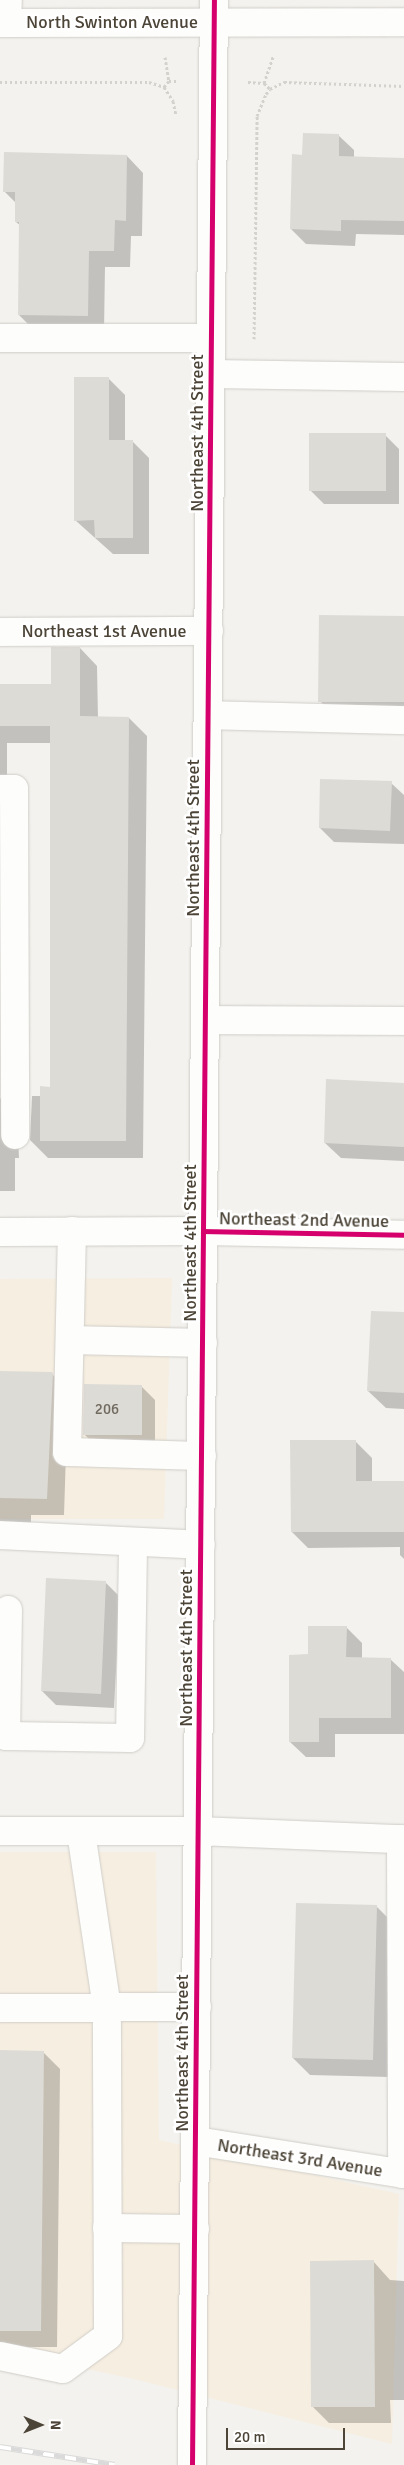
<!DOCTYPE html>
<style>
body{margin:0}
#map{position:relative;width:404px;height:2465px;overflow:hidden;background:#f3f2ee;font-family:Signika,sans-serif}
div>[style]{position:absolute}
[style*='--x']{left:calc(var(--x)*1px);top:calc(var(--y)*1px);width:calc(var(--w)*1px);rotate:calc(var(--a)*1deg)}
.commercial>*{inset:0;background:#f6eee0}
.shadow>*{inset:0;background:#0003}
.building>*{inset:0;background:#dddbd6}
.path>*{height:3px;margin-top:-1.5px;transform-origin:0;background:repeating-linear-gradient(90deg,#d3d2cc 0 2.5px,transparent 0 5px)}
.roads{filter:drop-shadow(0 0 1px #d0cdc8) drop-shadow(0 0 1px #d0cdc8)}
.minor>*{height:28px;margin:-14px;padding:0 14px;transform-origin:14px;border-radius:14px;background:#fdfdfc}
.rail>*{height:5.5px;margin-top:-2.75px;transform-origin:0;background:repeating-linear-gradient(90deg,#fff 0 11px,#dadada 0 22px);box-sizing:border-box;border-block:1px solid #dadada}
.cycleway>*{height:5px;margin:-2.5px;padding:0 2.5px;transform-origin:2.5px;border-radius:2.5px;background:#d6006c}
span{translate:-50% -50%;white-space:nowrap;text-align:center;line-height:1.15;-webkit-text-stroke:5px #fff;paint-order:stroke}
.number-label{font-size:15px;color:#716a60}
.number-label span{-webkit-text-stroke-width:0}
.street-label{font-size:18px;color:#4c4437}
.north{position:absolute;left:15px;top:2400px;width:50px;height:50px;-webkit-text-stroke:4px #fff;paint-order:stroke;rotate:91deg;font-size:14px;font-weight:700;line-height:20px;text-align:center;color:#4c4437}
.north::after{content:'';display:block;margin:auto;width:18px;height:22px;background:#4c4437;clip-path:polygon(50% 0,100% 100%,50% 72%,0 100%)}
.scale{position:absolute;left:226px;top:2428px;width:119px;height:22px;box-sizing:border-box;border:2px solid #4c4437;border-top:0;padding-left:6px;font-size:15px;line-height:18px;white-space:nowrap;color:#4c4437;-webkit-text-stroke:4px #fff;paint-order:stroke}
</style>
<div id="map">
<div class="commercial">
<div style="clip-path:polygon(172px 1278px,164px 1519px,0 1519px,0 1279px)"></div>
<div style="clip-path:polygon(0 1852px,156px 1852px,159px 2140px,399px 2194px,392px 2444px,138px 2380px,0 2350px)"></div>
</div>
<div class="shadow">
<div style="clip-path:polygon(338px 135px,354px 150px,354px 158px,404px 158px,404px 235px,356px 234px,355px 246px,306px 244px,291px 229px,303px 156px)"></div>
<div style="clip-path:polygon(127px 156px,143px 173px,142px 236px,131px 236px,130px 267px,105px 267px,104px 331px,35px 331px,19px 315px,21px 226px,16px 222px,16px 203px,4px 191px)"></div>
<div style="clip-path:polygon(108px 378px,125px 395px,125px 441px,132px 441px,149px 458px,149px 554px,113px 554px,75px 520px)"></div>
<div style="clip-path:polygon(385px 435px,399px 449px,399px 504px,324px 504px,310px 490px)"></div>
<div style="clip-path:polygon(404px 617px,404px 719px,337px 718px,320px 701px)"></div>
<div style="clip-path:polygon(80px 648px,97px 666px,98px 718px,129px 718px,147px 736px,143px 1158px,48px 1158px,30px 1140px,32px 1096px,41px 1096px,51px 1088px,52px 743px,7px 743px,7px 779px,0 779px,0 686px,52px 686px)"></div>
<div style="clip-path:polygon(391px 783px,404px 795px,404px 844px,334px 842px,320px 828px)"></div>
<div style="clip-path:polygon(404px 1084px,404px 1161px,341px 1158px,325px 1143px)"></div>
<div style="clip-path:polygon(0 1098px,17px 1115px,19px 1158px,15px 1158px,15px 1191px,0 1191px)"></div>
<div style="clip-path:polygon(404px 1313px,404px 1409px,386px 1408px,368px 1391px)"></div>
<div style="clip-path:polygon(0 1372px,51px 1373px,68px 1390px,64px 1515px,31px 1515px,31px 1525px,0 1523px)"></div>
<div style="clip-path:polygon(141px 1386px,155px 1400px,155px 1448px,98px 1448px,84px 1434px)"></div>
<div style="clip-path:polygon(356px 1442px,372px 1458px,372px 1482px,404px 1482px,404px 1559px,400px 1555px,400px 1547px,308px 1548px,292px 1532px)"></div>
<div style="clip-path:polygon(106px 1583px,120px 1597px,114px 1708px,56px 1705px,42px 1691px)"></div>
<div style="clip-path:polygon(346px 1627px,362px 1643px,362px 1659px,390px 1659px,404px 1672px,404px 1734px,335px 1734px,335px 1757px,306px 1757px,290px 1742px,310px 1656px)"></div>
<div style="clip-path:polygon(376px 1906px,393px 1923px,389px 2077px,310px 2075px,293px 2058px)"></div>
<div style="clip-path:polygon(0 2051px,43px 2052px,60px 2069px,57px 2347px,0 2347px)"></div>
<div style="clip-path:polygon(373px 2261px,390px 2280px,404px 2281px,404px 2400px,390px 2400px,391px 2423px,329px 2423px,312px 2406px)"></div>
</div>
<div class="building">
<div style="clip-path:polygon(303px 133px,339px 134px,339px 156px,404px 158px,404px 221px,341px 220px,341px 231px,290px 229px,292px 154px,302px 155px)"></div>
<div style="clip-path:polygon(4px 152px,127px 155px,126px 221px,115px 220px,114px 251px,89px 251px,88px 316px,18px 315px,19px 222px,15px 222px,15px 192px,3px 192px)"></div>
<div style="clip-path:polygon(74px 377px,109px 377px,109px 440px,133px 440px,133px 538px,95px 538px,94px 520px,74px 521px)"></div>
<div style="clip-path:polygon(309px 433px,386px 433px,386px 491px,309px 491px)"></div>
<div style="clip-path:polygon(319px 615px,404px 616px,404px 702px,318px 702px)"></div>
<div style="clip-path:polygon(51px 647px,80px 647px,80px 716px,129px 717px,126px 1141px,40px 1141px,40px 1086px,50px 1087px,50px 726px,0 726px,0 684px,51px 684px)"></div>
<div style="clip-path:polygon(320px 779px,392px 781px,390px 831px,319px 828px)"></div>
<div style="clip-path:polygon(326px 1079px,404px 1083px,404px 1147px,324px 1143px)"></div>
<div style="clip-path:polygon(371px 1311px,404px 1312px,404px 1393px,367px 1391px)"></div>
<div style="clip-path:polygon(0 1371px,52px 1372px,53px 1374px,47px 1499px,0 1498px)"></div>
<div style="clip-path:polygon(84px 1384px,142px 1385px,142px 1435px,83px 1435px)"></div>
<div style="clip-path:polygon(290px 1440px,356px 1440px,356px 1481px,404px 1481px,404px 1532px,291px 1532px)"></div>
<div style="clip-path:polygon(46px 1578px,106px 1581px,101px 1694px,41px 1691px)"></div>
<div style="clip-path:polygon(308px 1626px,347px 1626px,346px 1657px,391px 1658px,391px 1718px,319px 1718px,319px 1742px,289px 1742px,289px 1655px,308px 1654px)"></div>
<div style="clip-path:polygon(296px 1903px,377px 1905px,373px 2060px,292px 2058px)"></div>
<div style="clip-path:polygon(0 2050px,44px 2051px,41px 2331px,0 2331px)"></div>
<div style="clip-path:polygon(374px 2260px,375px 2407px,311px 2407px,310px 2261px)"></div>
</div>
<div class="path">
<div style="--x:165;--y:57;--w:24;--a:81"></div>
<div style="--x:169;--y:81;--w:10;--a:0"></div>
<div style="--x:169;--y:81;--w:8;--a:130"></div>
<div style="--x:164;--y:87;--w:17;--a:57"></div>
<div style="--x:173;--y:101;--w:14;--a:78"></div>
<div style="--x:0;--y:82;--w:149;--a:0"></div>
<div style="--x:149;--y:82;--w:16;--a:18"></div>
<div style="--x:248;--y:82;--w:16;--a:4"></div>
<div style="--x:264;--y:83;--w:28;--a:-71"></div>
<div style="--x:264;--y:83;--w:8;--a:45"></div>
<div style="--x:270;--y:89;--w:16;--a:-27"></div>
<div style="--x:284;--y:82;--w:120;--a:1.9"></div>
<div style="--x:254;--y:339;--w:223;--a:-89.2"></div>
<div style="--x:257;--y:116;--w:24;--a:-68"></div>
<div style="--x:266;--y:94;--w:6;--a:-51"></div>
</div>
<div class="roads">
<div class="minor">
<div style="--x:0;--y:23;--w:404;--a:-0.1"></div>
<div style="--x:7;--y:23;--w:23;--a:-88"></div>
<div style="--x:0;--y:338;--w:211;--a:0"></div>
<div style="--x:211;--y:374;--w:193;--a:0.9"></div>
<div style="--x:0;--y:632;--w:209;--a:-0.3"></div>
<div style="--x:208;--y:715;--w:196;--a:1.5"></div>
<div style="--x:0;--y:789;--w:14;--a:0"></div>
<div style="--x:14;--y:789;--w:346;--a:89.8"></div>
<div style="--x:205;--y:1020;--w:199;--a:0.3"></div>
<div style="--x:72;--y:1231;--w:221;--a:91.3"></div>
<div style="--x:67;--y:1452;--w:135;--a:1.7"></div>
<div style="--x:0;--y:1232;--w:203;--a:-0.3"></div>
<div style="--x:203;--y:1231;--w:201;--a:1.1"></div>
<div style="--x:70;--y:1340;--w:133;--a:1.3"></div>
<div style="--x:0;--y:1535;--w:201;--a:2.8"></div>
<div style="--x:8;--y:1610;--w:126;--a:90.9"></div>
<div style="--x:6;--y:1736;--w:124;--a:0.9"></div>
<div style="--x:130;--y:1738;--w:196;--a:-89.1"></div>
<div style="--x:0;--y:1831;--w:198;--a:0"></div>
<div style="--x:198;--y:1831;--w:203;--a:2.3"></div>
<div style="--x:401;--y:1839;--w:335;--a:89.8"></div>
<div style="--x:0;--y:2008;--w:197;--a:-0.3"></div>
<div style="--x:196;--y:2141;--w:211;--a:9"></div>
<div style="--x:107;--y:2228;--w:88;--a:0.7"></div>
<div style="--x:0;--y:2356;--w:64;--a:11.7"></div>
<div style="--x:63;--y:2369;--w:56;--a:-36.3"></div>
<div style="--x:108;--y:2336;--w:328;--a:-90.2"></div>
<div style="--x:107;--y:2008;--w:179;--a:-98.4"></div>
<div style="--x:192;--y:2465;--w:2465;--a:-89.49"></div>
</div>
</div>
<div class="rail">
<div style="--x:0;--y:2447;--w:116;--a:8.9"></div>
</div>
<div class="cycleway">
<div style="--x:203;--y:1231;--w:201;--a:1.1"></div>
<div style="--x:192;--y:2465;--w:2465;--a:-89.49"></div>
</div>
<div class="number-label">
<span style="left:107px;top:1410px">206</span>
</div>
<div class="street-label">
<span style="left:112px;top:22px">North Swinton Avenue</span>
<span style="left:197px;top:433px;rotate:-90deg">Northeast 4th Street</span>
<span style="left:104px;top:631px">Northeast 1st Avenue</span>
<span style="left:193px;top:838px;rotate:-90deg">Northeast 4th Street</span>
<span style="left:304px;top:1220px;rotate:1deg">Northeast 2nd Avenue</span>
<span style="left:190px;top:1243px;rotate:-90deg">Northeast 4th Street</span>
<span style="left:186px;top:1648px;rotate:-90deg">Northeast 4th Street</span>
<span style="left:182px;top:2053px;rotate:-90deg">Northeast 4th Street</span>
<span style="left:300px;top:2158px;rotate:9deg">Northeast 3rd Avenue</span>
</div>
<div class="north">N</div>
<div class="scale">20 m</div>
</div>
